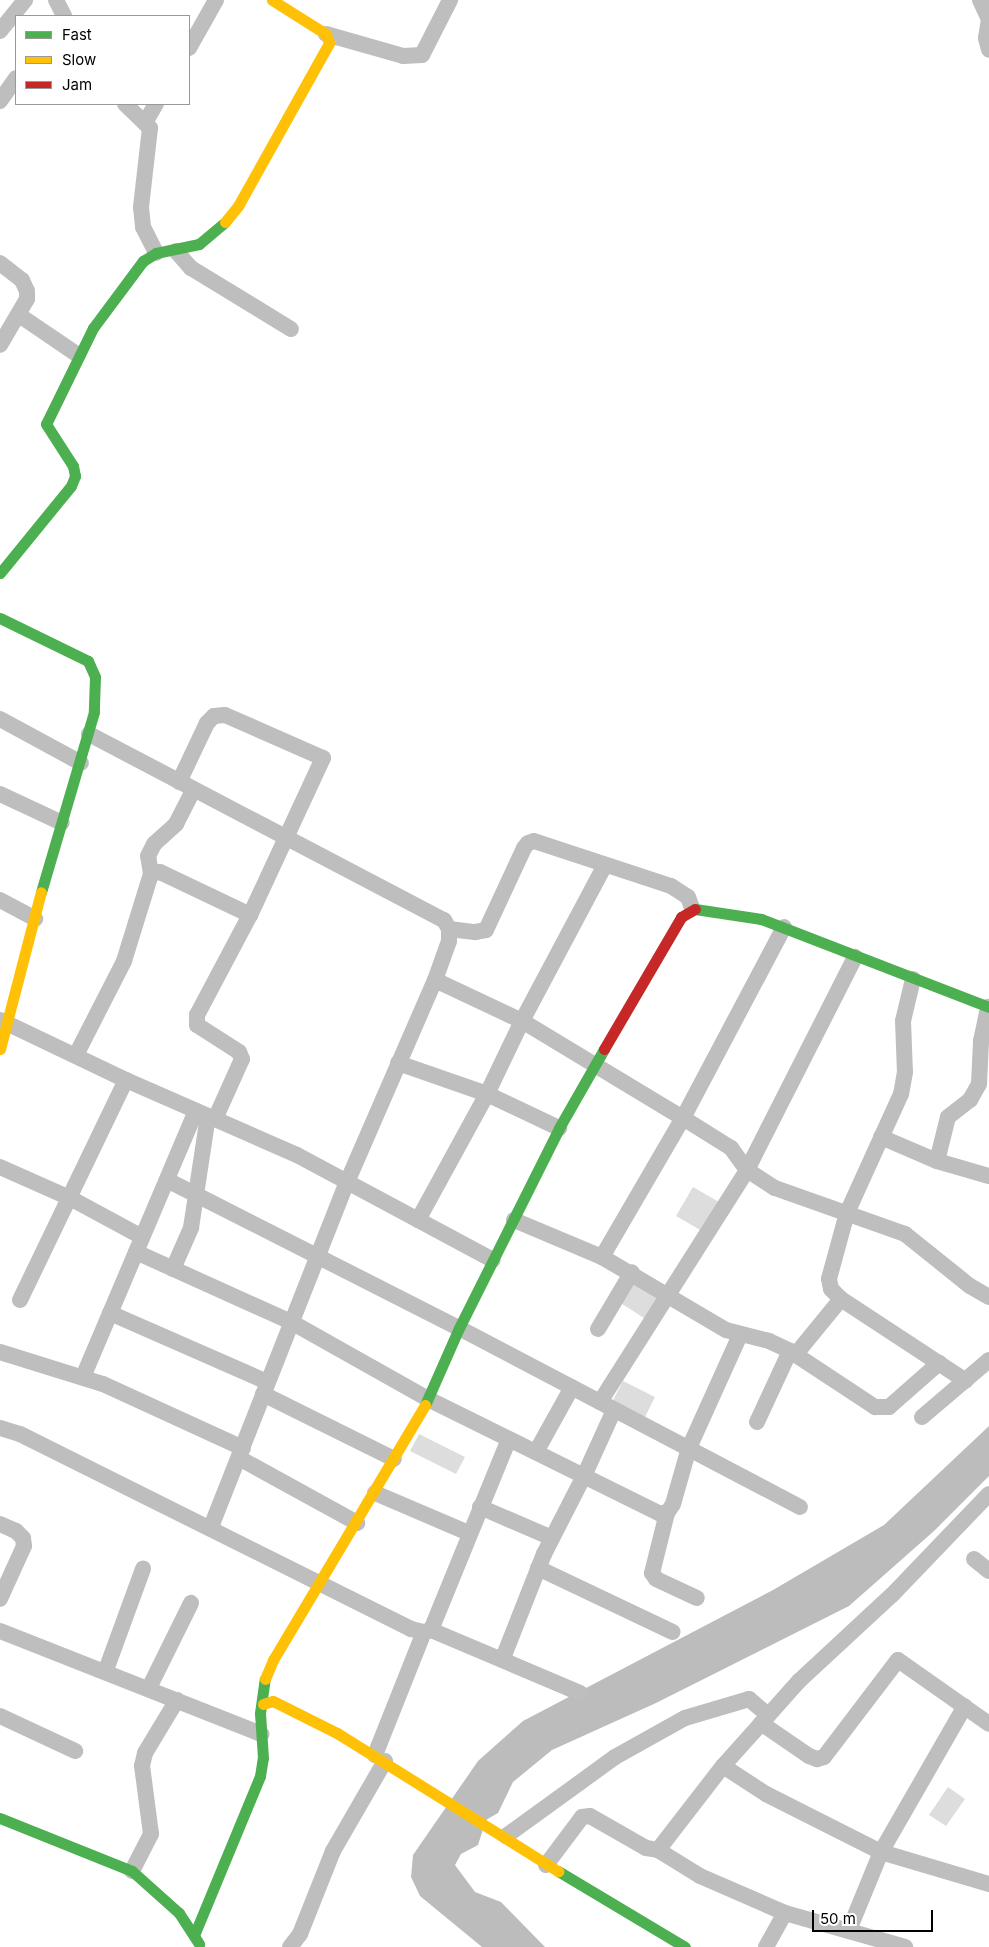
<!DOCTYPE html>
<style>
body{margin:0}
#map{position:relative;width:989px;height:1947px;overflow:hidden;background:#fff;font-family:Inter,sans-serif}
div>[style]{position:absolute}
[style*='--x']{left:calc(var(--x)*1px);top:calc(var(--y)*1px);width:calc(var(--w)*1px);rotate:calc(var(--a)*1deg)}
.water>*{inset:0;background:#bcbcbc}
.building>*{inset:0;background:#ddd}
.street>*{height:16px;margin:-8px;padding:0 8px;transform-origin:8px;border-radius:8px;background:#bebebe}
.fast>*{height:11px;margin:-5.5px;padding:0 5.5px;transform-origin:5.5px;border-radius:5.5px;background:#4caf50}
.slow>*{height:11px;margin:-5.5px;padding:0 5.5px;transform-origin:5.5px;border-radius:5.5px;background:#ffc107}
.jam>*{height:11px;margin:-5.5px;padding:0 5.5px;transform-origin:5.5px;border-radius:5.5px;background:#c62828}
span{translate:-50% -50%;white-space:nowrap;text-align:center;line-height:1.15;-webkit-text-stroke:4px #fff;paint-order:stroke}
.legend{position:absolute;left:15px;top:15px;width:175px;height:90px;box-sizing:border-box;background:#fff;border:1px solid #999;margin:0;padding:6px 9px;list-style:none;font-size:15px;color:#000}
.legend li{display:flex;align-items:center;gap:10px;height:25px}
.legend b{width:25px;border:1px solid #999}
.scale{position:absolute;left:812px;top:1910px;width:121px;height:22px;box-sizing:border-box;border:2px solid #000;border-top:0;padding-left:6px;font-size:15px;line-height:18px;white-space:nowrap;color:#000;-webkit-text-stroke:4px #fff;paint-order:stroke}
</style>
<div id="map">
<div class="water">
<div style="clip-path:polygon(989px 1426px,989px 1476px,934px 1531px,849px 1606px,656px 1703px,552px 1750px,513px 1782px,498px 1813px,486px 1820px,478px 1845px,461px 1854px,455px 1865px,475px 1892px,501px 1902px,545px 1947px,482px 1947px,420px 1896px,411px 1877px,413px 1855px,478px 1761px,523px 1721px,773px 1590px,884px 1525px)"></div>
</div>
<div class="building">
<div style="clip-path:polygon(693px 1187px,719px 1202px,702px 1231px,676px 1216px)"></div>
<div style="clip-path:polygon(631px 1283px,659px 1300px,647px 1320px,619px 1302px)"></div>
<div style="clip-path:polygon(623px 1381px,655px 1397px,643px 1421px,611px 1404px)"></div>
<div style="clip-path:polygon(419px 1434px,465px 1457px,456px 1474px,410px 1451px)"></div>
<div style="clip-path:polygon(948px 1787px,965px 1799px,946px 1826px,929px 1815px)"></div>
</div>
<div class="street">
<div style="--x:56;--y:0;--w:18;--a:63"></div>
<div style="--x:980;--y:0;--w:21;--a:65"></div>
<div style="--x:989;--y:19;--w:19;--a:99"></div>
<div style="--x:986;--y:38;--w:12;--a:76"></div>
<div style="--x:0;--y:31;--w:40;--a:-51"></div>
<div style="--x:326;--y:34;--w:80;--a:15.9"></div>
<div style="--x:403;--y:56;--w:19;--a:-3"></div>
<div style="--x:422;--y:55;--w:62;--a:-63"></div>
<div style="--x:189;--y:48;--w:55;--a:-60.6"></div>
<div style="--x:0;--y:101;--w:28;--a:-55"></div>
<div style="--x:125;--y:104;--w:35;--a:44"></div>
<div style="--x:150;--y:128;--w:80;--a:96.5"></div>
<div style="--x:141;--y:207;--w:20;--a:84"></div>
<div style="--x:143;--y:227;--w:29;--a:63"></div>
<div style="--x:146;--y:121;--w:20;--a:-60"></div>
<div style="--x:176;--y:251;--w:23;--a:49"></div>
<div style="--x:191;--y:268;--w:117;--a:31.4"></div>
<div style="--x:0;--y:263;--w:28;--a:38"></div>
<div style="--x:22;--y:280;--w:12;--a:66"></div>
<div style="--x:27;--y:291;--w:8;--a:90"></div>
<div style="--x:27;--y:299;--w:53;--a:120.4"></div>
<div style="--x:19;--y:315;--w:71;--a:34.1"></div>
<div style="--x:0;--y:719;--w:92;--a:28.5"></div>
<div style="--x:89;--y:734;--w:401;--a:27.7"></div>
<div style="--x:444;--y:920;--w:10;--a:61"></div>
<div style="--x:449;--y:929;--w:12;--a:90"></div>
<div style="--x:449;--y:941;--w:41;--a:109.7"></div>
<div style="--x:435;--y:980;--w:96;--a:25.2"></div>
<div style="--x:522;--y:1021;--w:188;--a:31.1"></div>
<div style="--x:683;--y:1118;--w:57;--a:32"></div>
<div style="--x:731;--y:1148;--w:27;--a:54"></div>
<div style="--x:747;--y:1170;--w:33;--a:33"></div>
<div style="--x:775;--y:1188;--w:138;--a:19.5"></div>
<div style="--x:905;--y:1234;--w:83;--a:38.7"></div>
<div style="--x:970;--y:1286;--w:22;--a:30"></div>
<div style="--x:179;--y:782;--w:65;--a:-64.6"></div>
<div style="--x:207;--y:723;--w:10;--a:-45"></div>
<div style="--x:214;--y:716;--w:11;--a:-5"></div>
<div style="--x:225;--y:715;--w:107;--a:23.7"></div>
<div style="--x:323;--y:758;--w:173;--a:114.9"></div>
<div style="--x:250;--y:915;--w:113;--a:117.9"></div>
<div style="--x:197;--y:1015;--w:10;--a:90"></div>
<div style="--x:197;--y:1025;--w:50;--a:32.7"></div>
<div style="--x:239;--y:1052;--w:8;--a:67"></div>
<div style="--x:242;--y:1059;--w:66;--a:114.2"></div>
<div style="--x:0;--y:794;--w:68;--a:25.1"></div>
<div style="--x:151;--y:874;--w:18;--a:-99"></div>
<div style="--x:148;--y:856;--w:13;--a:-63"></div>
<div style="--x:154;--y:844;--w:30;--a:-42"></div>
<div style="--x:176;--y:824;--w:38;--a:-63"></div>
<div style="--x:0;--y:900;--w:40;--a:28"></div>
<div style="--x:449;--y:929;--w:26;--a:7"></div>
<div style="--x:475;--y:932;--w:11;--a:-10"></div>
<div style="--x:486;--y:930;--w:90;--a:-65.1"></div>
<div style="--x:524;--y:848;--w:6;--a:-51"></div>
<div style="--x:528;--y:843;--w:6;--a:-18"></div>
<div style="--x:534;--y:841;--w:144;--a:18.2"></div>
<div style="--x:671;--y:886;--w:20;--a:33"></div>
<div style="--x:688;--y:897;--w:12;--a:70"></div>
<div style="--x:913;--y:979;--w:43;--a:103.4"></div>
<div style="--x:903;--y:1021;--w:51;--a:87.8"></div>
<div style="--x:905;--y:1072;--w:22;--a:100"></div>
<div style="--x:901;--y:1094;--w:131;--a:114.4"></div>
<div style="--x:847;--y:1213;--w:68;--a:105.3"></div>
<div style="--x:829;--y:1279;--w:10;--a:79"></div>
<div style="--x:831;--y:1289;--w:14;--a:45"></div>
<div style="--x:841;--y:1299;--w:149;--a:33.3"></div>
<div style="--x:0;--y:1020;--w:140;--a:25.5"></div>
<div style="--x:126;--y:1080;--w:187;--a:23.7"></div>
<div style="--x:297;--y:1155;--w:222;--a:28.2"></div>
<div style="--x:76;--y:1055;--w:106;--a:-62.9"></div>
<div style="--x:124;--y:961;--w:91;--a:-72.8"></div>
<div style="--x:151;--y:874;--w:9;--a:-13"></div>
<div style="--x:160;--y:872;--w:100;--a:25.5"></div>
<div style="--x:398;--y:1063;--w:94;--a:19.2"></div>
<div style="--x:487;--y:1094;--w:80;--a:25.3"></div>
<div style="--x:881;--y:1137;--w:61;--a:23.2"></div>
<div style="--x:937;--y:1161;--w:54;--a:16.1"></div>
<div style="--x:937;--y:1161;--w:45;--a:-76"></div>
<div style="--x:948;--y:1117;--w:28;--a:-38"></div>
<div style="--x:970;--y:1100;--w:18;--a:-61"></div>
<div style="--x:979;--y:1084;--w:43;--a:-87.3"></div>
<div style="--x:981;--y:1041;--w:35;--a:-78"></div>
<div style="--x:0;--y:1167;--w:77;--a:23.9"></div>
<div style="--x:70;--y:1198;--w:82;--a:28.4"></div>
<div style="--x:169;--y:1181;--w:325;--a:26.9"></div>
<div style="--x:459;--y:1328;--w:385;--a:27.7"></div>
<div style="--x:418;--y:1220;--w:144;--a:-61.3"></div>
<div style="--x:487;--y:1094;--w:81;--a:-64.4"></div>
<div style="--x:522;--y:1021;--w:177;--a:-62"></div>
<div style="--x:514;--y:1220;--w:95;--a:22.8"></div>
<div style="--x:602;--y:1257;--w:144;--a:30.5"></div>
<div style="--x:726;--y:1330;--w:44;--a:14.3"></div>
<div style="--x:769;--y:1341;--w:23;--a:25"></div>
<div style="--x:790;--y:1351;--w:102;--a:33.4"></div>
<div style="--x:875;--y:1407;--w:14;--a:0"></div>
<div style="--x:889;--y:1407;--w:67;--a:-41.3"></div>
<div style="--x:136;--y:1252;--w:172;--a:24.3"></div>
<div style="--x:293;--y:1323;--w:155;--a:29.4"></div>
<div style="--x:428;--y:1399;--w:258;--a:26.3"></div>
<div style="--x:659;--y:1513;--w:8;--a:0"></div>
<div style="--x:667;--y:1513;--w:11;--a:-56"></div>
<div style="--x:673;--y:1504;--w:58;--a:-74.1"></div>
<div style="--x:689;--y:1448;--w:124;--a:-65.7"></div>
<div style="--x:602;--y:1257;--w:161;--a:-59.8"></div>
<div style="--x:683;--y:1118;--w:216;--a:-62.1"></div>
<div style="--x:173;--y:1269;--w:45;--a:-66.3"></div>
<div style="--x:191;--y:1228;--w:113;--a:-81.4"></div>
<div style="--x:20;--y:1300;--w:244;--a:-64.3"></div>
<div style="--x:110;--y:1313;--w:171;--a:23.7"></div>
<div style="--x:598;--y:1329;--w:66;--a:-59.2"></div>
<div style="--x:0;--y:1352;--w:108;--a:17.3"></div>
<div style="--x:103;--y:1384;--w:154;--a:24.6"></div>
<div style="--x:796;--y:1354;--w:71;--a:-50.7"></div>
<div style="--x:83;--y:1377;--w:289;--a:-67"></div>
<div style="--x:263;--y:1394;--w:146;--a:26.4"></div>
<div style="--x:600;--y:1402;--w:275;--a:-57.6"></div>
<div style="--x:747;--y:1170;--w:239;--a:-63.1"></div>
<div style="--x:922;--y:1417;--w:88;--a:-40.4"></div>
<div style="--x:757;--y:1422;--w:78;--a:-65.1"></div>
<div style="--x:0;--y:1428;--w:21;--a:17"></div>
<div style="--x:20;--y:1434;--w:437;--a:26.5"></div>
<div style="--x:411;--y:1629;--w:13;--a:13"></div>
<div style="--x:424;--y:1632;--w:7;--a:-16"></div>
<div style="--x:431;--y:1630;--w:206;--a:-67.8"></div>
<div style="--x:536;--y:1452;--w:74;--a:-61"></div>
<div style="--x:239;--y:1458;--w:135;--a:28.8"></div>
<div style="--x:375;--y:1493;--w:102;--a:23.1"></div>
<div style="--x:480;--y:1507;--w:78;--a:23.3"></div>
<div style="--x:667;--y:1513;--w:62;--a:104"></div>
<div style="--x:652;--y:1573;--w:7;--a:56"></div>
<div style="--x:656;--y:1579;--w:45;--a:24.9"></div>
<div style="--x:0;--y:1524;--w:17;--a:24"></div>
<div style="--x:16;--y:1531;--w:10;--a:45"></div>
<div style="--x:23;--y:1538;--w:8;--a:83"></div>
<div style="--x:24;--y:1546;--w:58;--a:114.4"></div>
<div style="--x:211;--y:1527;--w:373;--a:-68.5"></div>
<div style="--x:348;--y:1180;--w:218;--a:-66.5"></div>
<div style="--x:974;--y:1559;--w:19;--a:39"></div>
<div style="--x:538;--y:1568;--w:149;--a:25.4"></div>
<div style="--x:431;--y:1630;--w:162;--a:22.9"></div>
<div style="--x:0;--y:1631;--w:281;--a:21.5"></div>
<div style="--x:503;--y:1658;--w:112;--a:-68.5"></div>
<div style="--x:544;--y:1554;--w:88;--a:-62.9"></div>
<div style="--x:584;--y:1476;--w:72;--a:-65.6"></div>
<div style="--x:106;--y:1670;--w:108;--a:-69.9"></div>
<div style="--x:149;--y:1688;--w:95;--a:-63.7"></div>
<div style="--x:0;--y:1716;--w:83;--a:25"></div>
<div style="--x:761;--y:1723;--w:58;--a:34.5"></div>
<div style="--x:809;--y:1756;--w:9;--a:21"></div>
<div style="--x:817;--y:1759;--w:7;--a:-16"></div>
<div style="--x:824;--y:1757;--w:122;--a:-52.7"></div>
<div style="--x:898;--y:1660;--w:111;--a:35.1"></div>
<div style="--x:375;--y:1755;--w:132;--a:-68.3"></div>
<div style="--x:723;--y:1766;--w:51;--a:33.1"></div>
<div style="--x:766;--y:1794;--w:129;--a:26.8"></div>
<div style="--x:881;--y:1852;--w:113;--a:16.5"></div>
<div style="--x:506;--y:1836;--w:135;--a:-35.9"></div>
<div style="--x:615;--y:1757;--w:80;--a:-29.1"></div>
<div style="--x:685;--y:1718;--w:67;--a:-16.5"></div>
<div style="--x:749;--y:1699;--w:25;--a:40"></div>
<div style="--x:658;--y:1850;--w:49;--a:31.8"></div>
<div style="--x:700;--y:1876;--w:93;--a:23.5"></div>
<div style="--x:785;--y:1913;--w:125;--a:15.8"></div>
<div style="--x:546;--y:1865;--w:60;--a:-53.1"></div>
<div style="--x:582;--y:1817;--w:8;--a:-7"></div>
<div style="--x:590;--y:1816;--w:64;--a:29.7"></div>
<div style="--x:646;--y:1848;--w:12;--a:9"></div>
<div style="--x:658;--y:1850;--w:106;--a:-52.3"></div>
<div style="--x:723;--y:1766;--w:114;--a:-48.2"></div>
<div style="--x:799;--y:1681;--w:127;--a:-42.8"></div>
<div style="--x:892;--y:1595;--w:140;--a:-46.2"></div>
<div style="--x:132;--y:1871;--w:42;--a:-62.8"></div>
<div style="--x:151;--y:1834;--w:69;--a:-97.5"></div>
<div style="--x:142;--y:1766;--w:13;--a:-77"></div>
<div style="--x:145;--y:1753;--w:62;--a:-58.9"></div>
<div style="--x:849;--y:1930;--w:84;--a:-67.7"></div>
<div style="--x:881;--y:1852;--w:168;--a:-60.1"></div>
<div style="--x:290;--y:1947;--w:16;--a:-52"></div>
<div style="--x:300;--y:1934;--w:89;--a:-68.3"></div>
<div style="--x:333;--y:1851;--w:104;--a:-60"></div>
<div style="--x:766;--y:1947;--w:39;--a:-61"></div>
</div>
<div class="fast">
<div style="--x:0;--y:573;--w:112;--a:-50.8"></div>
<div style="--x:71;--y:486;--w:11;--a:-68"></div>
<div style="--x:75;--y:476;--w:10;--a:-101"></div>
<div style="--x:73;--y:466;--w:50;--a:-122.7"></div>
<div style="--x:46;--y:424;--w:107;--a:-63.9"></div>
<div style="--x:93;--y:328;--w:84;--a:-53.3"></div>
<div style="--x:143;--y:261;--w:15;--a:-32"></div>
<div style="--x:156;--y:253;--w:44;--a:-11.8"></div>
<div style="--x:199;--y:244;--w:34;--a:-40"></div>
<div style="--x:0;--y:618;--w:98;--a:26"></div>
<div style="--x:88;--y:661;--w:17;--a:66"></div>
<div style="--x:95;--y:677;--w:35;--a:92"></div>
<div style="--x:94;--y:712;--w:188;--a:106.4"></div>
<div style="--x:695;--y:909;--w:67;--a:8.6"></div>
<div style="--x:761;--y:919;--w:244;--a:21.1"></div>
<div style="--x:425;--y:1405;--w:84;--a:-66.2"></div>
<div style="--x:459;--y:1328;--w:224;--a:-63.4"></div>
<div style="--x:559;--y:1128;--w:91;--a:-60.3"></div>
<div style="--x:0;--y:1818;--w:142;--a:21.9"></div>
<div style="--x:132;--y:1871;--w:63;--a:41.8"></div>
<div style="--x:179;--y:1913;--w:37;--a:57"></div>
<div style="--x:558;--y:1871;--w:148;--a:30.9"></div>
<div style="--x:195;--y:1933;--w:170;--a:-67.5"></div>
<div style="--x:260;--y:1776;--w:18;--a:-81"></div>
<div style="--x:263;--y:1758;--w:45;--a:-93.8"></div>
<div style="--x:260;--y:1713;--w:34;--a:-82"></div>
</div>
<div class="slow">
<div style="--x:225;--y:222;--w:21;--a:-51"></div>
<div style="--x:238;--y:206;--w:187;--a:-60.8"></div>
<div style="--x:329;--y:43;--w:9;--a:-108"></div>
<div style="--x:326;--y:34;--w:64;--a:-147.8"></div>
<div style="--x:0;--y:1049;--w:162;--a:-75.4"></div>
<div style="--x:265;--y:1679;--w:21;--a:-67"></div>
<div style="--x:273;--y:1660;--w:297;--a:-59.2"></div>
<div style="--x:263;--y:1704;--w:10;--a:-17"></div>
<div style="--x:273;--y:1701;--w:72;--a:26.6"></div>
<div style="--x:337;--y:1733;--w:261;--a:32"></div>
</div>
<div class="jam">
<div style="--x:604;--y:1049;--w:153;--a:-59.7"></div>
<div style="--x:681;--y:917;--w:16;--a:-30"></div>
</div>
<ul class="legend">
<li><b style="height:6px;background:#4caf50"></b>Fast</li>
<li><b style="height:6px;background:#ffc107"></b>Slow</li>
<li><b style="height:6px;background:#c62828"></b>Jam</li>
</ul>
<div class="scale">50 m</div>
</div>
